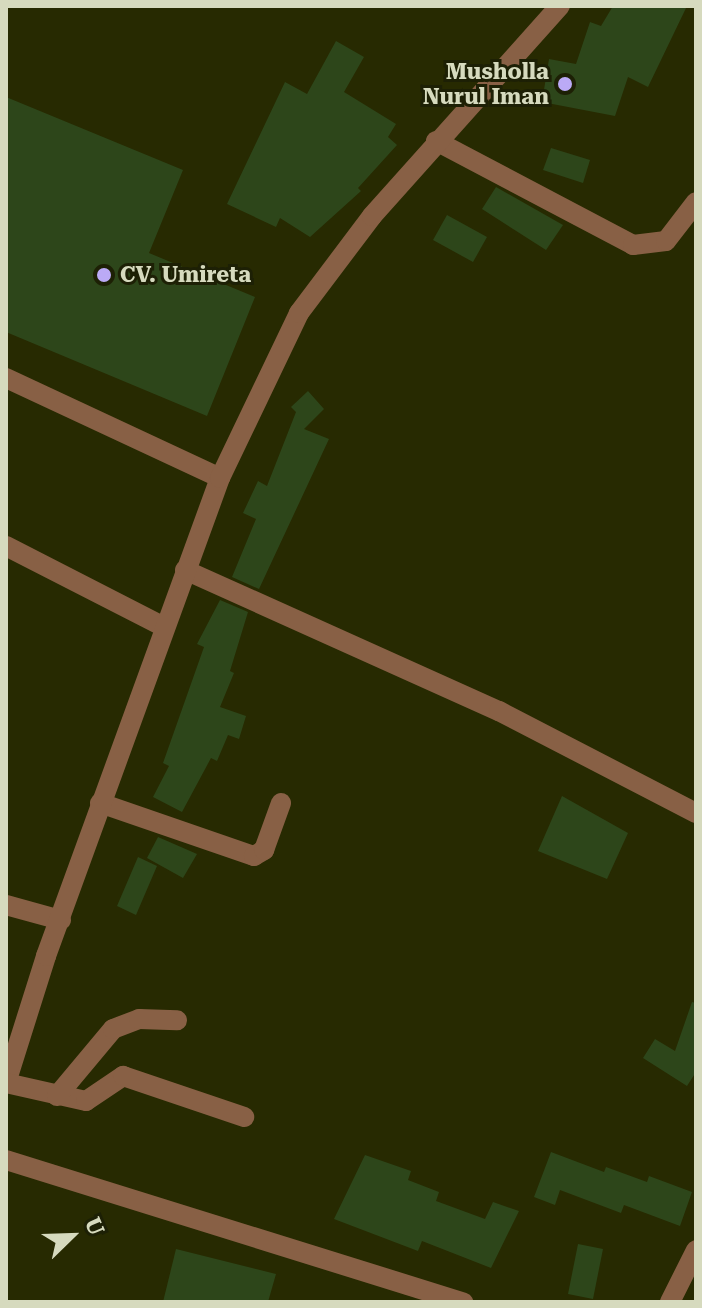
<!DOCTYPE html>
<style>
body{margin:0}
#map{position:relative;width:702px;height:1308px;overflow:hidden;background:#272a01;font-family:"Roboto Serif",serif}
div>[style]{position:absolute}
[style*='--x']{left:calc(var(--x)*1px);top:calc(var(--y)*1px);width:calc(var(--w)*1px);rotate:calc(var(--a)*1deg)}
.building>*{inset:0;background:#2d461a}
.minor>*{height:20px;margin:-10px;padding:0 10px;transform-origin:10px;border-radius:10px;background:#886045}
.dots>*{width:22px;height:22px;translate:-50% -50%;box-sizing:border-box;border:4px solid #1d2005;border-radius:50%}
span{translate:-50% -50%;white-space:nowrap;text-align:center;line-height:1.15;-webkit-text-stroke:6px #1d2005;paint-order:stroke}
.poi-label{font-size:22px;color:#d6dabe;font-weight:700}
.right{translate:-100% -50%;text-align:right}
.left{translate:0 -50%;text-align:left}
.frame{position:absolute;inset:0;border:8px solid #d6dabe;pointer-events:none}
.north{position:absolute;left:32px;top:1196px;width:80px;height:80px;-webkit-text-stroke:6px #1d2005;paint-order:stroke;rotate:67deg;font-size:22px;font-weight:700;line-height:32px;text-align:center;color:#d6dabe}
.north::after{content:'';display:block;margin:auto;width:28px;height:36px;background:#d6dabe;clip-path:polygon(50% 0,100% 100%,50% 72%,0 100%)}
</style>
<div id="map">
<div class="building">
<div style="clip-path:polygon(613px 6px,687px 6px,648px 87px,628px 77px,615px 116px,542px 102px,549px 59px,576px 64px,590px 22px,601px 26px)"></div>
<div style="clip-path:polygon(336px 41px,364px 57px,344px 92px,396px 124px,388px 137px,397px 145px,358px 188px,361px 191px,310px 237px,280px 218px,276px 227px,227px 204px,285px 82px,307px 94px)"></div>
<div style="clip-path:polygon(6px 97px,183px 170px,149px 253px,255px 297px,207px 416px,6px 332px)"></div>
<div style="clip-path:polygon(551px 148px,590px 160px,583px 183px,543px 170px)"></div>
<div style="clip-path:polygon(496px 187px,563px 225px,546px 250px,482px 209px)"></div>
<div style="clip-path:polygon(447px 215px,487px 237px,473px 262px,433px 240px)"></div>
<div style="clip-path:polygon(308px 391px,324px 409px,304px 429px,329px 439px,259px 589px,232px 577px,256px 519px,243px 513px,258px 481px,267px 486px,296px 412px,291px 407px)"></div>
<div style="clip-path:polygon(220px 600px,248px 612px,230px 671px,234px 673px,220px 707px,246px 716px,239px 739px,228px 735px,217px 761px,211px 758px,182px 812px,153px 797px,169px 766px,163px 763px,204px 647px,197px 644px)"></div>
<div style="clip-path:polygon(562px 796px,628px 833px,607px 879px,538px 851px)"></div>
<div style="clip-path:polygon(158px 837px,197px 854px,183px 878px,147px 858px)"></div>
<div style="clip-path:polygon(138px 857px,157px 866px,136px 915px,117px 906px)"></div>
<div style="clip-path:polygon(692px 1002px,696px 1003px,696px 1072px,687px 1086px,643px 1058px,655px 1039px,675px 1051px)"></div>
<div style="clip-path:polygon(551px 1152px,604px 1172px,606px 1167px,647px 1182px,649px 1176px,692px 1192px,680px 1226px,624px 1205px,621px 1213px,560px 1190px,555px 1205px,534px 1197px)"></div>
<div style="clip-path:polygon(365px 1155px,411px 1171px,408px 1180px,439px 1192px,436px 1201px,485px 1219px,493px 1202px,519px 1211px,491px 1268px,422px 1241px,418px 1251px,334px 1219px)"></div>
<div style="clip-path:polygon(578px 1244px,603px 1249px,593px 1299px,568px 1294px)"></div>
<div style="clip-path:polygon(176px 1249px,276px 1274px,268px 1302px,163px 1302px)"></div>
</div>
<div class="minor">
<div style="--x:436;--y:141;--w:223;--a:27.8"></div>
<div style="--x:633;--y:245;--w:33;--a:-7"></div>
<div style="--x:666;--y:241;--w:49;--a:-52.4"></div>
<div style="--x:6;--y:378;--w:236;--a:25"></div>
<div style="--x:6;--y:546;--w:178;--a:27.1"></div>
<div style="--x:185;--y:570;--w:344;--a:24.2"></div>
<div style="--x:499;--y:711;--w:222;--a:27.4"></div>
<div style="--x:100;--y:803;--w:163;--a:19"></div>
<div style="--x:254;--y:856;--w:12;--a:-31"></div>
<div style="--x:264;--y:850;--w:50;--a:-70.1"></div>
<div style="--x:6;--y:905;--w:57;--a:15.3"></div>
<div style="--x:6;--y:1083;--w:133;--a:-72.5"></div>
<div style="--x:46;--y:956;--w:509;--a:-70"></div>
<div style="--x:220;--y:478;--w:183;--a:-64.4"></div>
<div style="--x:299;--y:313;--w:121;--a:-53"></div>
<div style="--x:372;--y:216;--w:282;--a:-48.2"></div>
<div style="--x:6;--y:1083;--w:82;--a:12.7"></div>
<div style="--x:86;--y:1101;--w:45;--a:-34"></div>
<div style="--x:123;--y:1076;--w:128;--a:18.7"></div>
<div style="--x:57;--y:1096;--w:87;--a:-50.1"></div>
<div style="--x:113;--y:1029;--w:28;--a:-21"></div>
<div style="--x:139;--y:1019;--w:38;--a:2"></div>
<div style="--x:6;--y:1160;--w:479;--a:17.3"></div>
<div style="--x:670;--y:1302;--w:58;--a:-63.4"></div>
</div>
<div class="dots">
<div style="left:565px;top:84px;background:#bbaaf6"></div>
<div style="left:104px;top:275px;background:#bbaaf6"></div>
</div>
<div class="poi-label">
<span class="right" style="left:549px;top:84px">Musholla<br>Nurul Iman</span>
<span class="left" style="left:120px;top:275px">CV. Umireta</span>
</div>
<div class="frame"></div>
<div class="north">U</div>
</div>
